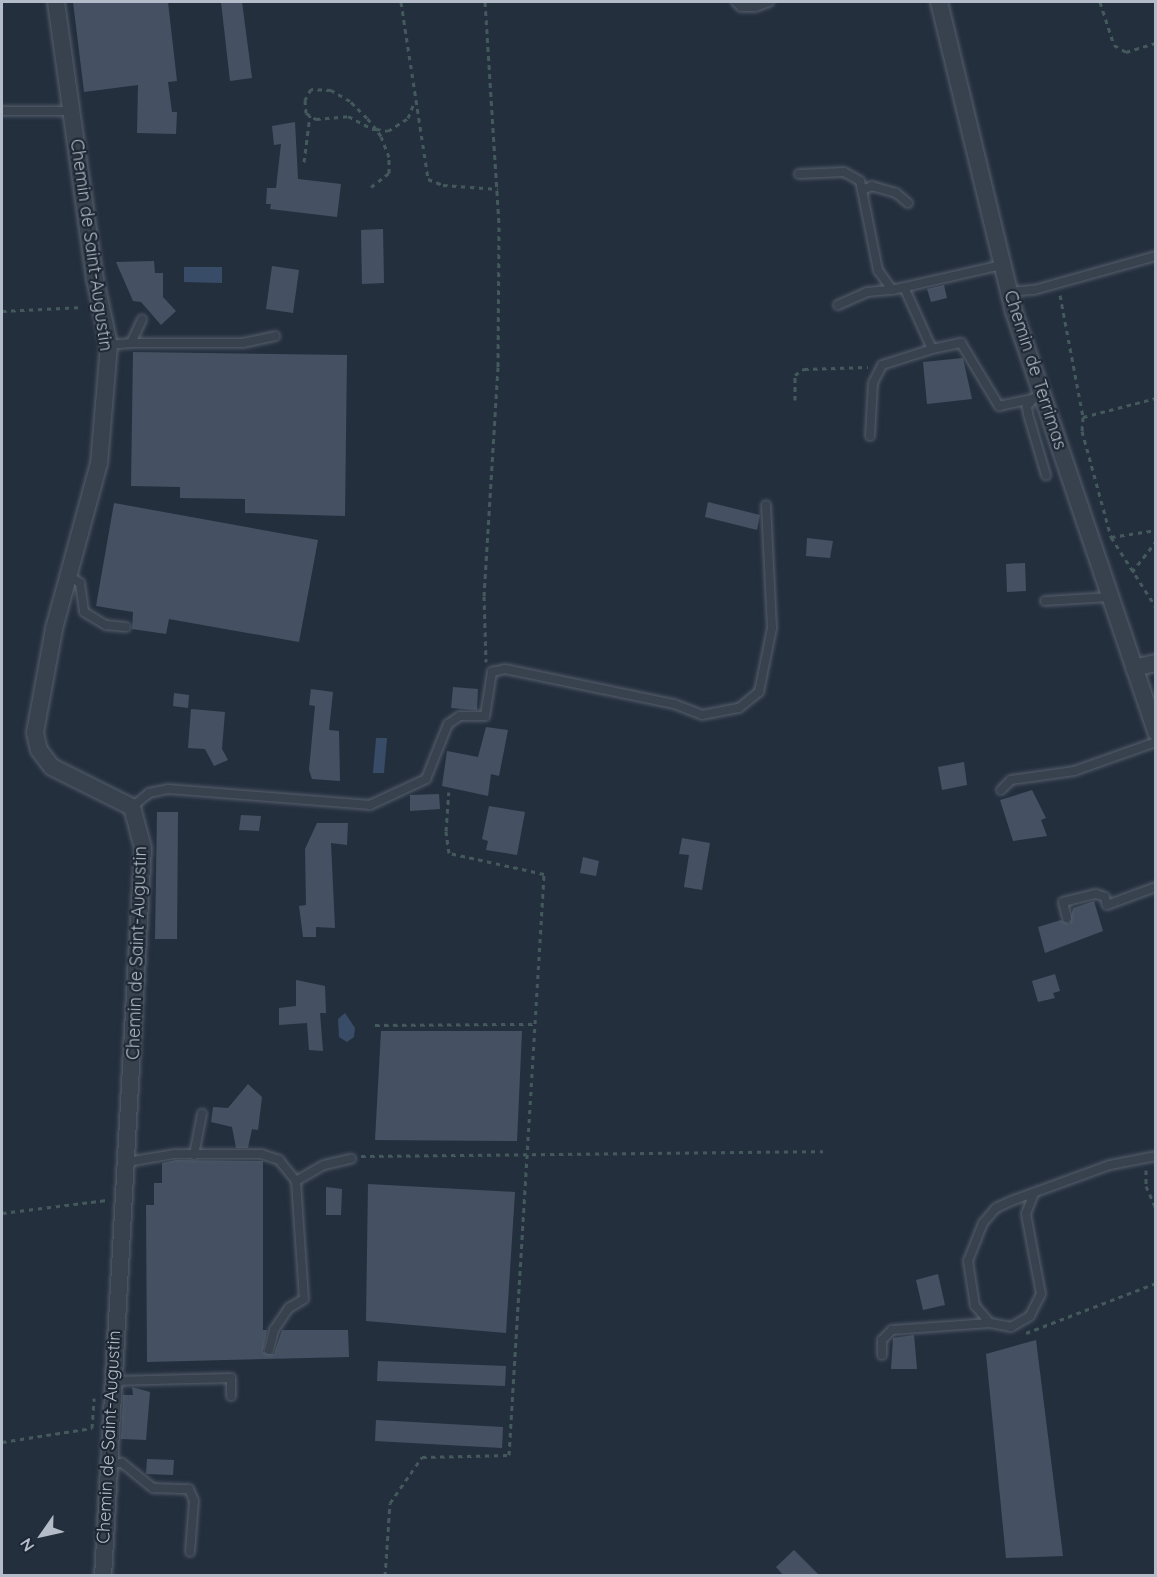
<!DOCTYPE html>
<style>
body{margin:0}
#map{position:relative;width:1157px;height:1577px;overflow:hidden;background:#242f3e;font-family:Quicksand,sans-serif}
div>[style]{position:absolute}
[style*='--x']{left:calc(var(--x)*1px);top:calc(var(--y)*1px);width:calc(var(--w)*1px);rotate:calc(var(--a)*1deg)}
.water>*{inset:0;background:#394c67}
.building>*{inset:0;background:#455162}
.path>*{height:3px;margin-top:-1.5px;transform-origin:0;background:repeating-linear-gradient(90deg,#44595c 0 4.5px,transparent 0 9px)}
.roads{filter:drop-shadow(0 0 2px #565f6c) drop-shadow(0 0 2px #565f6c)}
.service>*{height:8px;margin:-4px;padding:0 4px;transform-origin:4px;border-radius:4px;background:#38414e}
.minor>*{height:16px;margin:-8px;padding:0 8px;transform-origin:8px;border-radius:8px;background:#38414e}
span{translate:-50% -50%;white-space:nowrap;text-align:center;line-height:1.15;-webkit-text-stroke:4.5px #1d2633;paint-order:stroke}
.street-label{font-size:18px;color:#b4bcc9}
.frame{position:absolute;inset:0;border:3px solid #b4bcc9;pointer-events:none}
.north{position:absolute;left:12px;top:1505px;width:60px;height:60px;-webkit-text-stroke:4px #1d2633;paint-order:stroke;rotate:236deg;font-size:16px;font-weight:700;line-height:24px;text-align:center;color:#b4bcc9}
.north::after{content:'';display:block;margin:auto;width:21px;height:27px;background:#b4bcc9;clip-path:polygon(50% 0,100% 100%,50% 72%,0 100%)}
</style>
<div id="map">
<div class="water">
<div style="clip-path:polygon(184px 267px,222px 267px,222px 283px,184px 282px)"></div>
<div style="clip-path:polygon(376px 738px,387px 738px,384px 773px,373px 773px)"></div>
<div style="clip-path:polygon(345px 1013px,355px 1028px,354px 1037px,347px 1042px,339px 1037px,338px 1019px)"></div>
</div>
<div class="building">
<div style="clip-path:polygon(73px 2px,168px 2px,177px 81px,168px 82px,172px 112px,177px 112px,176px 134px,137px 133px,138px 85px,84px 92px)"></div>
<div style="clip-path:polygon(221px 2px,242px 2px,252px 78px,230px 81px)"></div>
<div style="clip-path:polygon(295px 122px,298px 179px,341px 184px,337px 217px,270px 209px,271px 204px,266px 204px,267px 188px,276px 188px,281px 144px,274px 145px,272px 126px)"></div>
<div style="clip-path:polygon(383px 229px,384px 283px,362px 284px,361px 230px)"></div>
<div style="clip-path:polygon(154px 261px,155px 273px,163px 273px,163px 297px,176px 311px,161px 325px,141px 302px,133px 301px,116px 262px)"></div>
<div style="clip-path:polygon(272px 266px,299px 270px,293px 313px,266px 309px)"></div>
<div style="clip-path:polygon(944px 285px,947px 298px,931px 302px,927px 289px)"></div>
<div style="clip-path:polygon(133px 352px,347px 355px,345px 516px,245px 513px,245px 499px,180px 498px,180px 487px,131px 486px)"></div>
<div style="clip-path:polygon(963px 358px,972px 399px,927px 404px,923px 362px)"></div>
<div style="clip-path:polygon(708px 502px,760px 515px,757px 530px,705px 517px)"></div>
<div style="clip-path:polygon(114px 503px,318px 540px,299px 642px,169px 619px,166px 634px,132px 629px,133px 612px,96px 606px)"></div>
<div style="clip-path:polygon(807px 538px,833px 541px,830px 558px,806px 556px)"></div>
<div style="clip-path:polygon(1025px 563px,1026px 591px,1007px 592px,1006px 564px)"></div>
<div style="clip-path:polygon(453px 687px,478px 689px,477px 710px,451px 708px)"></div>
<div style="clip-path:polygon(311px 689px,333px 692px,329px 730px,339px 731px,340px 781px,312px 779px,309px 770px,315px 706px,309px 705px)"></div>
<div style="clip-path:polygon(174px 693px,189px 695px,188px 708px,173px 706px)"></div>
<div style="clip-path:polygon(191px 709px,225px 712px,222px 749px,228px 760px,214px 766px,205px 749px,188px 748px)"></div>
<div style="clip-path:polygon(486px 727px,508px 730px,499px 776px,491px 774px,488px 796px,442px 786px,447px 751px,478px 757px)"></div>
<div style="clip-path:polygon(964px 762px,967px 785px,942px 790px,938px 767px)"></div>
<div style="clip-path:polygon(1032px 790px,1046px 818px,1041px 820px,1047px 836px,1013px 841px,1000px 800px)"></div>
<div style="clip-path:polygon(439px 794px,440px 809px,410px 811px,410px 795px)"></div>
<div style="clip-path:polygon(489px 806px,525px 812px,517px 855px,486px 850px,488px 841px,482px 839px)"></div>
<div style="clip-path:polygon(157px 812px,178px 812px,177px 939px,155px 939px)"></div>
<div style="clip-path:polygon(241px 815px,261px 816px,259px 831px,239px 830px)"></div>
<div style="clip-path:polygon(317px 823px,348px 823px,347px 845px,331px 843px,335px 928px,316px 927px,316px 937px,303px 937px,299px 906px,306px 905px,305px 849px)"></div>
<div style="clip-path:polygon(682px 838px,710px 843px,702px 890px,684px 887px,689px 855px,679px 854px)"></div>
<div style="clip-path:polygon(583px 857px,599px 861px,596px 876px,580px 873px)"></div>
<div style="clip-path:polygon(1094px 901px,1103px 931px,1045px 953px,1038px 927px,1061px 920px,1069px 924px,1073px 908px)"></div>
<div style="clip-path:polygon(1055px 974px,1060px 991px,1053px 993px,1055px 998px,1038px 1002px,1032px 981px)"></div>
<div style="clip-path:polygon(296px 980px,325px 986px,326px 1013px,320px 1013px,323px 1051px,309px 1050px,307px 1023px,279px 1025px,279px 1008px,296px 1006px)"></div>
<div style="clip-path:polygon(381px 1031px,522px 1031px,517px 1141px,375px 1140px)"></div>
<div style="clip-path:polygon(248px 1084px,262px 1097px,258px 1130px,252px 1129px,248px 1148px,236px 1148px,232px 1127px,211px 1122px,213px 1107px,228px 1108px)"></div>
<div style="clip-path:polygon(176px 1160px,263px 1161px,263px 1330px,267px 1330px,263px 1352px,274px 1354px,282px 1330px,348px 1330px,349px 1357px,147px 1362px,146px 1205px,154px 1205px,154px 1183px,162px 1183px,162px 1163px)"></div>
<div style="clip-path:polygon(368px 1184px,515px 1192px,506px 1333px,366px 1321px)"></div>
<div style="clip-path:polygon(326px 1187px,342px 1189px,341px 1215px,326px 1215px)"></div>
<div style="clip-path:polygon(938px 1274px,945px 1305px,923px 1310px,916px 1280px)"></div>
<div style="clip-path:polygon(914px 1335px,917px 1369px,891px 1369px,893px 1338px)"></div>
<div style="clip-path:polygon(1036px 1340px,1063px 1556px,1006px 1558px,986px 1354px)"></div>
<div style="clip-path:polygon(378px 1361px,506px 1366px,505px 1386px,377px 1381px)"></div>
<div style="clip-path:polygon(132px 1387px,150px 1392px,146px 1440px,121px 1439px,123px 1395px,133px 1395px)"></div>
<div style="clip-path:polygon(376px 1420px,503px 1427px,502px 1448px,375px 1441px)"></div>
<div style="clip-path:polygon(147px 1459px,174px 1460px,173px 1475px,146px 1474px)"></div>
<div style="clip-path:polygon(794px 1550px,819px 1575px,783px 1575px,776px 1567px)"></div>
</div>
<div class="path">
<div style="--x:401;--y:2;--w:179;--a:81.3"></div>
<div style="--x:428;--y:179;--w:16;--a:22"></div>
<div style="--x:443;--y:185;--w:55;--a:4.2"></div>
<div style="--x:485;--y:2;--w:225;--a:86.4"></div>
<div style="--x:499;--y:227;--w:140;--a:90.4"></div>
<div style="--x:498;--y:367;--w:229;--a:93.5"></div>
<div style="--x:484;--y:596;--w:66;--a:88.3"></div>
<div style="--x:1100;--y:2;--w:45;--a:72"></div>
<div style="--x:1114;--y:45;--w:14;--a:30"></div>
<div style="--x:1126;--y:52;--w:31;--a:-17"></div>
<div style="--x:304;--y:162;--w:47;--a:-82.7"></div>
<div style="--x:371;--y:187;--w:23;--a:-38"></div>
<div style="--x:389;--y:173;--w:16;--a:-90"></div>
<div style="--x:389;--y:157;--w:22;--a:-111"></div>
<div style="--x:381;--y:136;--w:9;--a:-126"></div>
<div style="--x:376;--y:129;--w:14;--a:-129"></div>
<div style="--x:367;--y:118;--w:24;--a:-135"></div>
<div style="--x:350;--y:101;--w:22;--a:-150"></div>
<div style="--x:331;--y:90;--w:20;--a:-177"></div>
<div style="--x:311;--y:89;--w:13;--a:119"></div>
<div style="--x:305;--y:100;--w:13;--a:86"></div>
<div style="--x:306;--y:113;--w:12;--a:31"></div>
<div style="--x:316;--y:119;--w:32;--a:-5"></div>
<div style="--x:348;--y:116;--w:27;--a:28"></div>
<div style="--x:372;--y:129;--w:4;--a:0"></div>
<div style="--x:376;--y:129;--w:12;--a:9"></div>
<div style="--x:388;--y:131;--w:24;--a:-33"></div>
<div style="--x:408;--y:118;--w:18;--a:-68"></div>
<div style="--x:1060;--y:295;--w:124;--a:79.3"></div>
<div style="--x:1083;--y:417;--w:75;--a:-14.6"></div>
<div style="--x:2;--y:311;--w:81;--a:-2.8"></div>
<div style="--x:795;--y:400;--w:25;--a:-90"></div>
<div style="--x:795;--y:375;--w:11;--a:-34"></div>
<div style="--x:804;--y:369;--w:64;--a:-1.8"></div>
<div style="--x:1083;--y:417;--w:14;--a:94"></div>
<div style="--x:1082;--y:431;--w:110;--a:74.7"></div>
<div style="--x:1111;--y:537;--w:46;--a:-8.8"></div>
<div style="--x:1111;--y:537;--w:83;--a:57.3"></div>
<div style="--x:1132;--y:572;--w:39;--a:-52"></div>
<div style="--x:375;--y:1025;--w:160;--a:-0.4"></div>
<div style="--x:361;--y:1156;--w:462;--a:-0.6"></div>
<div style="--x:1146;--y:1170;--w:16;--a:90"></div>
<div style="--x:1146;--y:1186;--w:24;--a:66"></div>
<div style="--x:2;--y:1213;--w:106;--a:-7.1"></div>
<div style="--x:1026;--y:1333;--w:139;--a:-21"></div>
<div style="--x:2;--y:1442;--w:91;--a:-8.8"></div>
<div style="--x:92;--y:1428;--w:30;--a:-86"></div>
<div style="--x:385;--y:1576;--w:73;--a:-86.1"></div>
<div style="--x:390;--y:1503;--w:56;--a:-55.2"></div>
<div style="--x:422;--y:1457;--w:87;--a:-1.3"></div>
<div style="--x:509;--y:1455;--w:582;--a:-86.55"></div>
<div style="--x:544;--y:874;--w:97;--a:-167.5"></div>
<div style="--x:449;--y:853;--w:22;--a:-98"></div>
<div style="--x:446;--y:831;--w:39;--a:-86"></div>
</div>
<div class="roads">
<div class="service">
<div style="--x:736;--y:2;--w:7;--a:45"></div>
<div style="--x:741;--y:7;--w:14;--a:0"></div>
<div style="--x:755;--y:7;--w:15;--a:-20"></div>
<div style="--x:2;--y:111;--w:70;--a:0"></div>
<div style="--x:799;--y:174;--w:45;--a:-2.5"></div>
<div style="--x:844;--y:172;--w:18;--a:29"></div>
<div style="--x:860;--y:181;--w:9;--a:77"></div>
<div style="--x:908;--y:203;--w:16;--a:-140"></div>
<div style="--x:896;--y:193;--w:25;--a:-164"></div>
<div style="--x:872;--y:186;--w:11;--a:158"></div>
<div style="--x:862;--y:190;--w:82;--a:78.7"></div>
<div style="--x:878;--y:270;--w:24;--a:55"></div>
<div style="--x:892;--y:290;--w:113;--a:-12.8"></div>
<div style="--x:904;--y:287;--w:68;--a:65.7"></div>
<div style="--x:1009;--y:292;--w:25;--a:-5"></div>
<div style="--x:1034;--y:290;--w:127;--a:-15.6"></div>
<div style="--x:838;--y:305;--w:32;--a:-24"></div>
<div style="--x:867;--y:292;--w:25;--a:-5"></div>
<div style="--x:131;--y:343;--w:112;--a:0"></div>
<div style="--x:243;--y:343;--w:33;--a:-12"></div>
<div style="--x:109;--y:345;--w:22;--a:-5"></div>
<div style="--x:131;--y:343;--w:26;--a:-65"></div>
<div style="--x:1034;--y:398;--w:11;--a:131"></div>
<div style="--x:1027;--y:406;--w:8;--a:83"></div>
<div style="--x:1028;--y:414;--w:64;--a:73.6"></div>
<div style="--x:870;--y:436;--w:53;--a:-86.8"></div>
<div style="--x:873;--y:383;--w:20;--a:-63"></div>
<div style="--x:882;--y:365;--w:52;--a:-17.7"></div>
<div style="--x:932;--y:349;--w:30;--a:-12"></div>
<div style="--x:961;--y:343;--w:74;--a:58.9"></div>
<div style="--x:999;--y:406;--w:33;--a:-12"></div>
<div style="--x:69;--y:576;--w:13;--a:32"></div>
<div style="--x:80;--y:583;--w:29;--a:82"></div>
<div style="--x:84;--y:612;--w:26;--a:31"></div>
<div style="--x:106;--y:625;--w:20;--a:6"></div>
<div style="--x:1045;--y:601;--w:65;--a:-3.5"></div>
<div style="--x:1001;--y:790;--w:14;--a:-45"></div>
<div style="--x:1011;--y:780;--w:64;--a:-8.1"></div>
<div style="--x:1074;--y:771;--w:87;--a:-19.5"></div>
<div style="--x:132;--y:807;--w:22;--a:-39"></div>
<div style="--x:149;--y:793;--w:19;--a:-12"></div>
<div style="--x:168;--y:789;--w:203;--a:4.5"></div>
<div style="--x:370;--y:805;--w:62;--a:-24.9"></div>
<div style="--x:426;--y:779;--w:59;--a:-68.2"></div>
<div style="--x:448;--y:724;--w:14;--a:-34"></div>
<div style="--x:460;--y:716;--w:25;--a:0"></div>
<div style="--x:485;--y:716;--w:45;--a:-81"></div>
<div style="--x:492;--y:672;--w:13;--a:-13"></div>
<div style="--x:505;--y:669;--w:173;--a:11.7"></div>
<div style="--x:674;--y:704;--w:30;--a:21"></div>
<div style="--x:702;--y:715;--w:38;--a:-11"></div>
<div style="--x:739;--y:708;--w:26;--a:-39"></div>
<div style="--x:759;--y:692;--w:65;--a:-78.5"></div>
<div style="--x:772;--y:628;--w:123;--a:-92.8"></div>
<div style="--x:1067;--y:918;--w:16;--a:-104"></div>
<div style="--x:1063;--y:902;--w:34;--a:-14"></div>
<div style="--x:1096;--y:894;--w:9;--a:18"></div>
<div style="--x:1105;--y:897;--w:8;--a:76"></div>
<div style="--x:1107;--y:905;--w:52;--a:-20.2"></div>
<div style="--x:194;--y:1155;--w:42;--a:-79"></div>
<div style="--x:127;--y:1162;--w:49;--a:-9.5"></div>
<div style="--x:175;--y:1154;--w:86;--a:0"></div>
<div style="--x:261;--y:1154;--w:19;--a:18"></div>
<div style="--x:279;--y:1160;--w:27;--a:51"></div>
<div style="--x:296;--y:1181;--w:32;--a:-30"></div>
<div style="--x:324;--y:1165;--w:28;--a:-13"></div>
<div style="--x:1034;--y:1193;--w:22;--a:111"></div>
<div style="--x:1026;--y:1214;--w:81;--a:79.4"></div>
<div style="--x:1041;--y:1294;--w:25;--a:117"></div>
<div style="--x:1030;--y:1316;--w:22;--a:150"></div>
<div style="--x:1011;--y:1327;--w:21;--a:-169"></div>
<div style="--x:990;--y:1323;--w:23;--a:-131"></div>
<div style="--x:975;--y:1306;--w:46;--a:-98.8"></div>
<div style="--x:968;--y:1261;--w:41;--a:-68.5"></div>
<div style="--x:983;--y:1223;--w:20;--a:-49"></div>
<div style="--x:996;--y:1208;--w:17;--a:-25"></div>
<div style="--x:1011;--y:1201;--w:105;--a:-20"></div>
<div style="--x:1110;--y:1165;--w:47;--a:-11.1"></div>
<div style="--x:269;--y:1350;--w:21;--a:-76"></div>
<div style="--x:274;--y:1330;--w:27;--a:-56"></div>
<div style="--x:289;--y:1308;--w:17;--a:-31"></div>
<div style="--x:304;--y:1299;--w:118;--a:-93.9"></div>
<div style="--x:882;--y:1355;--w:15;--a:-90"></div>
<div style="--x:882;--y:1340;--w:14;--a:-45"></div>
<div style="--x:892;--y:1330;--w:98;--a:-4.1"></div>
<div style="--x:113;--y:1381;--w:118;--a:-1.5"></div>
<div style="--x:231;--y:1378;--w:18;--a:90"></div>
<div style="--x:108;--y:1464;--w:14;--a:-4"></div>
<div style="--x:122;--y:1463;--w:40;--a:39"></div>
<div style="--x:153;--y:1488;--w:36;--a:2"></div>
<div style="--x:189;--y:1489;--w:13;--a:67"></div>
<div style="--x:194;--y:1501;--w:51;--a:94.5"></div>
</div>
<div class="minor">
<div style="--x:56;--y:2;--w:280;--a:82"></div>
<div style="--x:95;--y:279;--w:67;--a:78"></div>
<div style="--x:109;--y:345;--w:118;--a:94.8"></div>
<div style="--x:99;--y:463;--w:172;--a:105.2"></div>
<div style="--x:54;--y:629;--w:106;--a:100.4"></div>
<div style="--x:35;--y:733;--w:17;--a:77"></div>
<div style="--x:39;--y:750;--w:21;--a:53"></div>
<div style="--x:52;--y:767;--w:89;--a:26.6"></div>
<div style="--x:132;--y:807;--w:42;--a:75"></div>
<div style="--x:143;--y:848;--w:729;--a:93.14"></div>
<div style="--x:939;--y:2;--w:316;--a:76.4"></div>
<div style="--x:1013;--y:309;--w:447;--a:71.3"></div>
<div style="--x:1134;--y:668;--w:23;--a:-13"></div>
</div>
</div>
<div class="street-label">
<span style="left:91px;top:245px;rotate:82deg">Chemin de Saint-Augustin</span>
<span style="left:1035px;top:370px;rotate:72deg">Chemin de Terrimas</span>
<span style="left:137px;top:953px;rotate:-88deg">Chemin de Saint-Augustin</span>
<span style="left:109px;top:1437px;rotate:-87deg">Chemin de Saint-Augustin</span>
</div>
<div class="frame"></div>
<div class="north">N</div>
</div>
